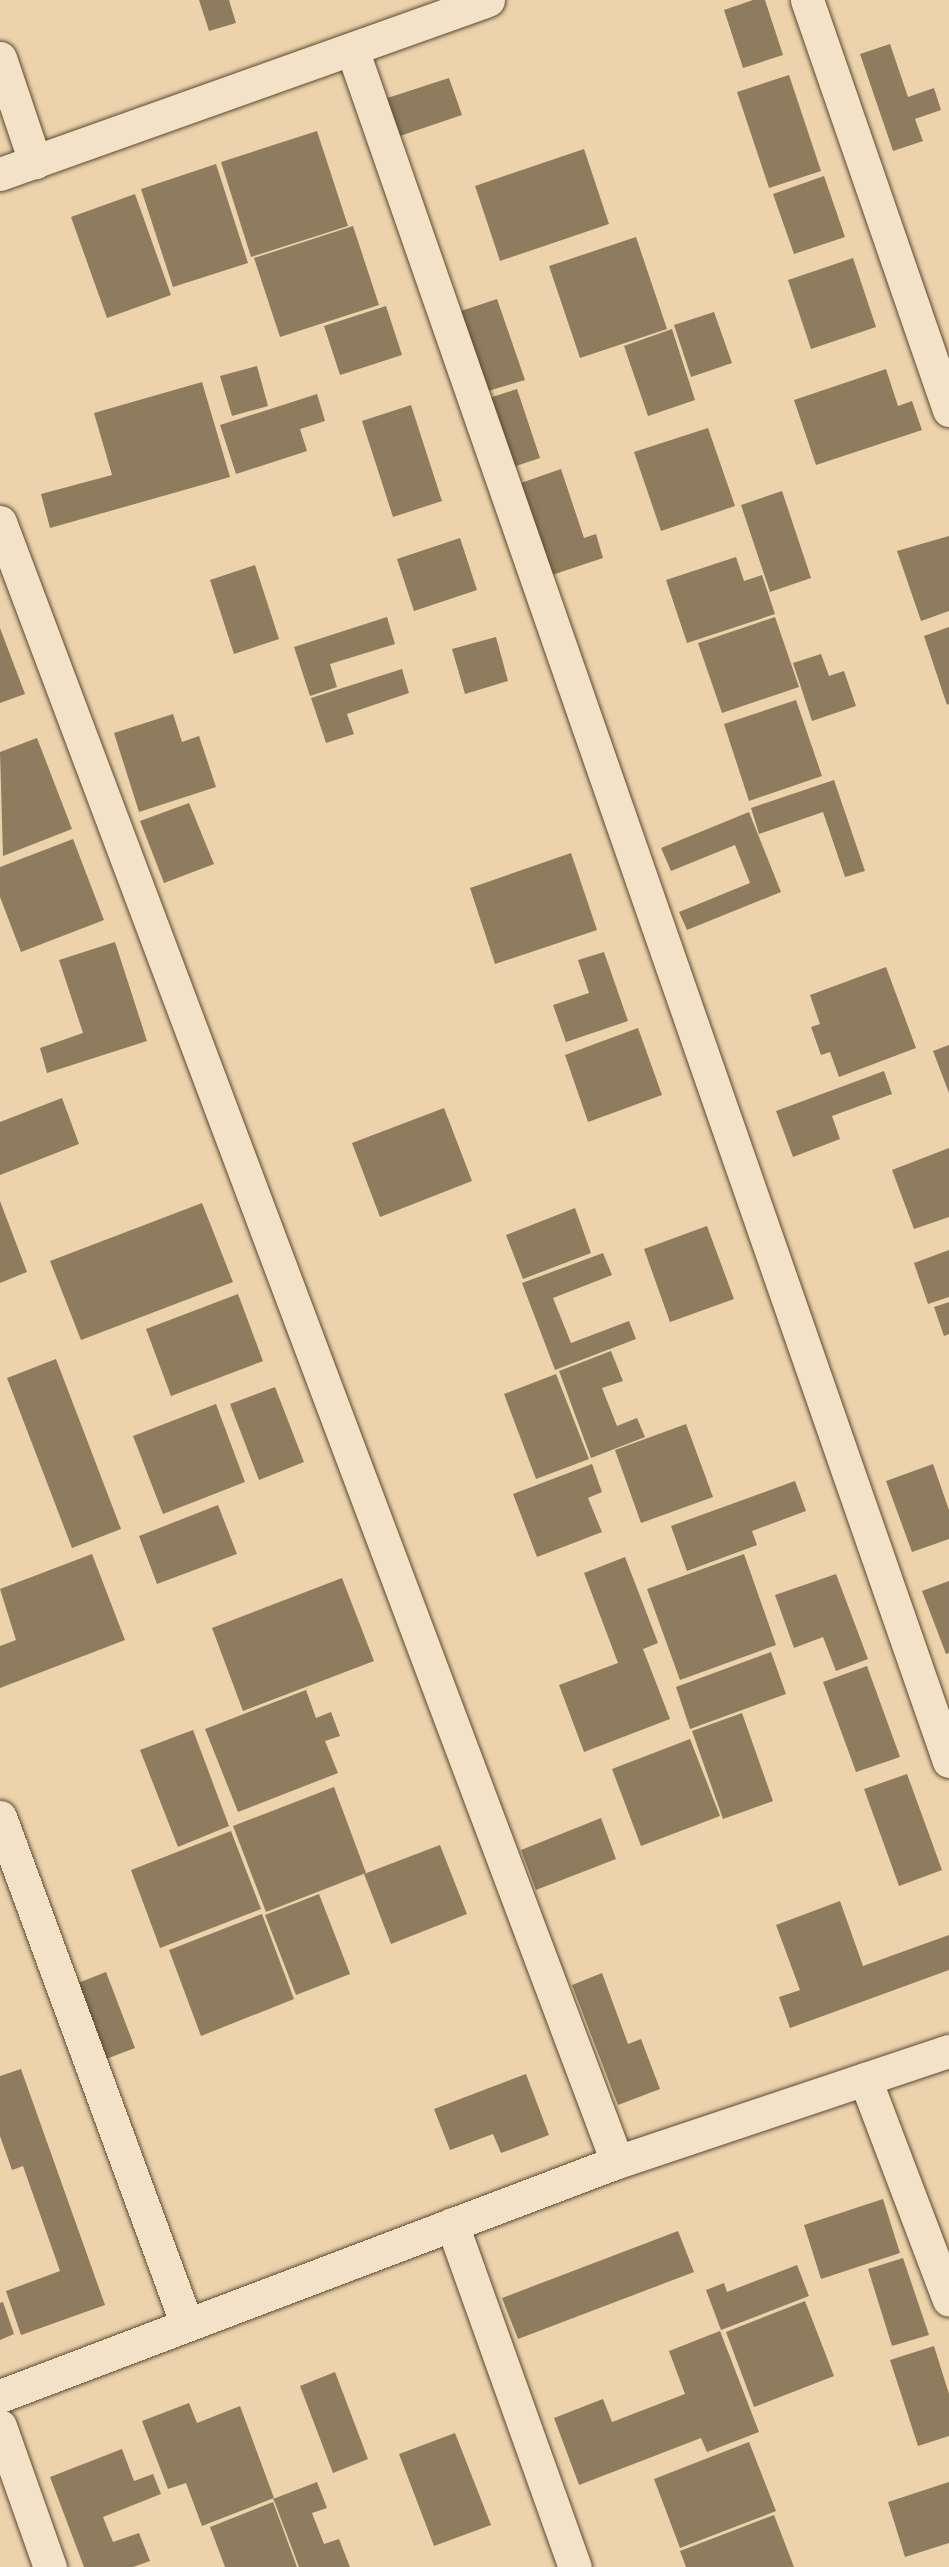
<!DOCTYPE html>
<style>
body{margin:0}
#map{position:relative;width:949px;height:2567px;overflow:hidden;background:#edd3ab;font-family:Vollkorn,serif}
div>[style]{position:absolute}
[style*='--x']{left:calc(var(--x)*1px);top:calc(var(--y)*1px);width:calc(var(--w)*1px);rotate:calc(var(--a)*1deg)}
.building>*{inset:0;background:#8f7b5e}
.roads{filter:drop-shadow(0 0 2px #5b4933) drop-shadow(0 0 2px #5b4933)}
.street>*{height:33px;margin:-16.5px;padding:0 16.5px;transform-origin:16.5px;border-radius:16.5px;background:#f3e2c8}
span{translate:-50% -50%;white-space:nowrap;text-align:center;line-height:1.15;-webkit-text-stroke:5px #f3e2c8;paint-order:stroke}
</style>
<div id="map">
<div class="building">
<div style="clip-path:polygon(199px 0,229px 0,236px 23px,209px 31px)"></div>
<div style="clip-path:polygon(753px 0,765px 0,783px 55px,743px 68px,724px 10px)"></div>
<div style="clip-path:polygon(890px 44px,908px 97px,934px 88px,941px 110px,915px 119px,923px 141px,893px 151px,860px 54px)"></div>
<div style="clip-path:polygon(789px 75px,821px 171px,769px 188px,737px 92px)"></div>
<div style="clip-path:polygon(449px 78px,462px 115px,388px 140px,375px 102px)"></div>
<div style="clip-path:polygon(317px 131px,348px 226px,251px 257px,221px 162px)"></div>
<div style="clip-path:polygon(584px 149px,609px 224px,500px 261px,475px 186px)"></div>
<div style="clip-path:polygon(216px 164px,248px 263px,173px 287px,141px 189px)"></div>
<div style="clip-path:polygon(824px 176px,845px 237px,794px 254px,773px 194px)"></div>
<div style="clip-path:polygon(135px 194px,171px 295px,107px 318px,71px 217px)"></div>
<div style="clip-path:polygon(353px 226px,379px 305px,280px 337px,254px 258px)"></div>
<div style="clip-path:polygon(636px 237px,667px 329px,580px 358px,549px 266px)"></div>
<div style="clip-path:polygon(853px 258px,876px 327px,811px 349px,788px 280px)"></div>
<div style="clip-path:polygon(497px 299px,525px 380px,488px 391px,461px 311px)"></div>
<div style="clip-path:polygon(386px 306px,402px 355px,340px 375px,324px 326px)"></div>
<div style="clip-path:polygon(714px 312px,732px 363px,691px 377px,674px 325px)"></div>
<div style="clip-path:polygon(672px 329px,695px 400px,648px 416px,624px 346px)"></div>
<div style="clip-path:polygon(257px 366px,268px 406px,232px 416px,220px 376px)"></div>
<div style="clip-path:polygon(886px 369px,898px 406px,912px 401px,922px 430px,816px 465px,794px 400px)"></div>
<div style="clip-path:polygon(202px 382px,230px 477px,50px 528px,41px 494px,112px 475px,94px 413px)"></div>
<div style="clip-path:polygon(517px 389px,540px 458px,513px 467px,489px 398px)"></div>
<div style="clip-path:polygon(317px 394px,325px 421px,300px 429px,307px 451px,236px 474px,220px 425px)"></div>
<div style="clip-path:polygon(411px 405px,442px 501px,393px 517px,362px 421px)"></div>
<div style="clip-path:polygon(708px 428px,735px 506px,661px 531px,634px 452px)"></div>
<div style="clip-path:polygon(561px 469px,584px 538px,596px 534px,603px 558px,546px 577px,515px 485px)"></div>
<div style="clip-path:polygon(782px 491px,811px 578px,770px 592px,741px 505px)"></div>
<div style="clip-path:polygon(949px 536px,949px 611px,921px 621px,897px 551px)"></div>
<div style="clip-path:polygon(460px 538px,477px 590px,414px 611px,397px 559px)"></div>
<div style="clip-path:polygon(736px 557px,744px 581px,762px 575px,775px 614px,687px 643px,666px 580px)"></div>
<div style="clip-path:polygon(255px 565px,279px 639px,234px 654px,210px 580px)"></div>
<div style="clip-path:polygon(387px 617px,395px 644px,330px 664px,337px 687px,310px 696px,294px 647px)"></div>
<div style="clip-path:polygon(775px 617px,799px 687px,722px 713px,698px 643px)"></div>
<div style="clip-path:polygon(949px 627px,949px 704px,947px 705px,924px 636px)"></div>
<div style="clip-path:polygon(0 628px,25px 694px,0 703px)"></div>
<div style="clip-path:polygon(496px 637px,508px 681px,465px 694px,452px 649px)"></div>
<div style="clip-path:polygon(821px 654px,829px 676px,844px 671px,856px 706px,812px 721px,793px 663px)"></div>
<div style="clip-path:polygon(402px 669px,409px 693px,347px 714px,354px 734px,326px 743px,311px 698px)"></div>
<div style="clip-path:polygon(796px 700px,822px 776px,749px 801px,724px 724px)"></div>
<div style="clip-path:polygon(173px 714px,182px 742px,199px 736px,216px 787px,139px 812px,114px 733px)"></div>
<div style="clip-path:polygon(37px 738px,72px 829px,3px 856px,0 752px)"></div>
<div style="clip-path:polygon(834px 780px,865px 871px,845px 877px,823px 812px,759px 834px,751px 808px)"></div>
<div style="clip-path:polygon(189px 803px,214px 864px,164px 883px,140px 821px)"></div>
<div style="clip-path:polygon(749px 812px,781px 892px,687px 930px,679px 912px,750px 883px,735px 845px,671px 871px,661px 848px)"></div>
<div style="clip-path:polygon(73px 839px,104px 920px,21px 952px,0 897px,0 867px)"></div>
<div style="clip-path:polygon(571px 853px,597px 930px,495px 964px,470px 888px)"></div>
<div style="clip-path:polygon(115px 942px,147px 1041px,47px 1073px,40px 1048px,83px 1033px,59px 960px)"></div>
<div style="clip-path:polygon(604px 952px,628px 1021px,566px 1042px,553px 1005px,589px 993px,578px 960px)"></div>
<div style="clip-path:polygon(886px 967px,916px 1048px,839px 1077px,830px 1052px,821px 1055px,811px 1027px,820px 1024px,810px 995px)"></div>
<div style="clip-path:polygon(638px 1028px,662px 1095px,588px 1122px,565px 1055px)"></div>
<div style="clip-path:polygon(949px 1045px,949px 1093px,933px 1051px)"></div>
<div style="clip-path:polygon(884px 1071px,892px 1094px,832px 1116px,840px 1139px,793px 1157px,776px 1111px)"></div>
<div style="clip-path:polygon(62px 1098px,79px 1144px,0 1175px,0 1122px)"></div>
<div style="clip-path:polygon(444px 1108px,472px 1181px,380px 1217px,352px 1143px)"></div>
<div style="clip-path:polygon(949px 1148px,949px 1217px,914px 1229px,892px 1170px)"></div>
<div style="clip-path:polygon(0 1201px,27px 1272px,0 1283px)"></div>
<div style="clip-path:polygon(202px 1203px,233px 1282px,81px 1340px,50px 1261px)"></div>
<div style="clip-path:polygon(575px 1208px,591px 1253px,523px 1279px,506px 1235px)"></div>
<div style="clip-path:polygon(707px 1226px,734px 1299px,670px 1322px,644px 1249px)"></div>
<div style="clip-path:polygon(949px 1250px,949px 1297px,928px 1304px,914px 1263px)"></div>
<div style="clip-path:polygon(603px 1253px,612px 1275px,553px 1298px,571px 1343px,629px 1321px,636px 1339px,555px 1370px,522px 1283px)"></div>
<div style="clip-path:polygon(238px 1294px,263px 1361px,171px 1396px,146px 1329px)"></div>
<div style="clip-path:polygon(949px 1302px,949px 1334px,944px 1336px,934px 1307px)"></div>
<div style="clip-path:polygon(611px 1351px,623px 1381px,602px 1388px,617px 1426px,637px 1418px,645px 1437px,591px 1458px,559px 1371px)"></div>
<div style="clip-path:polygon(56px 1359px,121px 1529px,72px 1548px,7px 1378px)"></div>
<div style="clip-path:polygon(556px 1374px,589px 1459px,536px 1479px,504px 1394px)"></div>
<div style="clip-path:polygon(275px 1387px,304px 1462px,259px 1480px,230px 1404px)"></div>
<div style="clip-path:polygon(216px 1404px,245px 1482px,163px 1514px,133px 1436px)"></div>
<div style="clip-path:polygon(686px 1424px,713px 1497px,641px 1523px,615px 1450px)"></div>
<div style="clip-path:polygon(592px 1464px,602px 1492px,588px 1498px,602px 1532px,537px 1557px,513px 1494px)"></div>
<div style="clip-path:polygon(933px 1464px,949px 1510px,949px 1539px,912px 1552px,886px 1481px)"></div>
<div style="clip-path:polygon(795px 1481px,806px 1511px,752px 1531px,757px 1545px,687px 1571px,671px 1526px)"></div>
<div style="clip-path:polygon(218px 1505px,237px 1554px,157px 1584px,139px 1536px)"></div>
<div style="clip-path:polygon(92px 1554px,125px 1640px,0 1688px,0 1646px,16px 1640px,0 1589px)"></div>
<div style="clip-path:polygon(744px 1554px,776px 1645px,680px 1680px,647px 1589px)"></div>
<div style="clip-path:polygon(625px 1557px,658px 1643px,643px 1649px,670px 1719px,584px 1752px,559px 1685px,618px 1663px,584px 1573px)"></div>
<div style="clip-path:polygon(836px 1574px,868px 1659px,836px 1671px,823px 1637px,794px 1648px,775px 1595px)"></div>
<div style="clip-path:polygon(342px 1578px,374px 1661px,243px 1711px,212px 1628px)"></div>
<div style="clip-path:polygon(949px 1581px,949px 1653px,946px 1654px,922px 1591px)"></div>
<div style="clip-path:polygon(771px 1652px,786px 1694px,690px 1729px,676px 1687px)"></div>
<div style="clip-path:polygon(867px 1666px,900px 1757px,856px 1772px,823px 1682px)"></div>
<div style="clip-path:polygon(306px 1690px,316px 1718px,331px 1712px,340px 1736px,325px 1741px,338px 1773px,238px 1812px,205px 1729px)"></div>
<div style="clip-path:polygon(742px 1713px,773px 1801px,723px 1819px,692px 1731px)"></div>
<div style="clip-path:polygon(193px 1730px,229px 1826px,178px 1847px,140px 1750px)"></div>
<div style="clip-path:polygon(690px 1739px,720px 1816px,641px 1846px,612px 1769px)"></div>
<div style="clip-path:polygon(907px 1774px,942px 1870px,899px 1886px,864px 1789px)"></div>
<div style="clip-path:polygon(334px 1787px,366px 1873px,266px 1912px,233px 1826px)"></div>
<div style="clip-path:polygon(601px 1818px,616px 1859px,536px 1890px,521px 1850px)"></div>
<div style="clip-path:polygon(231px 1831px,261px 1909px,160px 1948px,131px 1870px)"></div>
<div style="clip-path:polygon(440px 1845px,467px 1914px,391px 1944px,364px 1874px)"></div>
<div style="clip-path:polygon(319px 1894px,350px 1974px,296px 1995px,265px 1915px)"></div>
<div style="clip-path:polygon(840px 1901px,863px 1966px,949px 1935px,949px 1970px,790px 2028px,779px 1997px,800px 1990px,776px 1925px)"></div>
<div style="clip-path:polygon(262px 1914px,294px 1999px,201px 2036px,169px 1950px)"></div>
<div style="clip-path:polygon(106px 1972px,135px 2048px,106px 2059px,78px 1983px)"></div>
<div style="clip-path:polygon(602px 1973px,628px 2044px,641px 2039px,660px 2089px,618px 2105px,572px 1985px)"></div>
<div style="clip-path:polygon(21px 2069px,105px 2305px,21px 2335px,6px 2291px,60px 2271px,23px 2166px,12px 2170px,0 2136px,0 2076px)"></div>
<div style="clip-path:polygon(526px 2074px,549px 2135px,501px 2153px,493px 2134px,450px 2150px,434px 2109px)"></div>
<div style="clip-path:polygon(883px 2199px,900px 2253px,821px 2279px,804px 2225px)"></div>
<div style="clip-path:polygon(678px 2231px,694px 2272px,518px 2339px,502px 2298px)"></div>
<div style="clip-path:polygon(903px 2258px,929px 2335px,892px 2346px,868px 2269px)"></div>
<div style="clip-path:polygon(797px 2265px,809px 2296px,721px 2330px,706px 2290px,724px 2283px,727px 2292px)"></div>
<div style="clip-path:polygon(805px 2301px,834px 2376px,754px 2407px,726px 2332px)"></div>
<div style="clip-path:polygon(3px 2302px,14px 2334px,0 2340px,0 2303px)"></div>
<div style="clip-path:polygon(720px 2331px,759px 2432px,707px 2452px,701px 2438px,579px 2485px,554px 2418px,603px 2399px,612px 2422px,685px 2394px,669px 2351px)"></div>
<div style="clip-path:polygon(934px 2346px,949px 2394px,949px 2436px,918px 2446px,890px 2360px)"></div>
<div style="clip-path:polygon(335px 2372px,368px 2459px,333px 2473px,300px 2386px)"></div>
<div style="clip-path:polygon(189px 2403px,197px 2423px,240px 2406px,274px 2498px,202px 2526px,186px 2483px,168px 2489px,142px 2421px)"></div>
<div style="clip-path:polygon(455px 2433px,491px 2525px,434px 2546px,399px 2454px)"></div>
<div style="clip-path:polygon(749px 2442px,776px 2511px,680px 2548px,654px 2479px)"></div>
<div style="clip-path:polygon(122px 2449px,134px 2481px,153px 2474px,161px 2494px,103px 2517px,113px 2542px,139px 2533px,150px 2561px,133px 2567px,84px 2567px,50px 2477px)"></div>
<div style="clip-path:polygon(317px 2482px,327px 2508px,312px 2513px,324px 2544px,339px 2539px,350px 2567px,299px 2567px,275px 2503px,273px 2499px)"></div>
<div style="clip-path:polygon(949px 2482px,949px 2543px,905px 2557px,888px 2502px)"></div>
<div style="clip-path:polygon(273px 2502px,297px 2567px,225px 2567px,210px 2527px)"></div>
<div style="clip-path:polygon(774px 2515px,794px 2567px,686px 2567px,680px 2551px)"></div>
</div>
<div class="roads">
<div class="street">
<div style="--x:807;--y:0;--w:434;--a:70.9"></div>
<div style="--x:352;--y:49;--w:1813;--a:70.78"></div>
<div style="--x:0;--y:58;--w:110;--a:71.4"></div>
<div style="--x:0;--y:174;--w:518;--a:-19.62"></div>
<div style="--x:0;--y:522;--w:1752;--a:69.38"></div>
<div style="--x:0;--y:1817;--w:541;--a:69.79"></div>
<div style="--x:865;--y:2079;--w:236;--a:69.2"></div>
<div style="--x:452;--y:2224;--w:364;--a:70.3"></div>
<div style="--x:0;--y:2396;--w:660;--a:-20.77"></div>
<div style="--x:617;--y:2162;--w:350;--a:-18.5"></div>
<div style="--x:0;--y:2426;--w:150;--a:70.5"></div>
</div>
</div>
</div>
